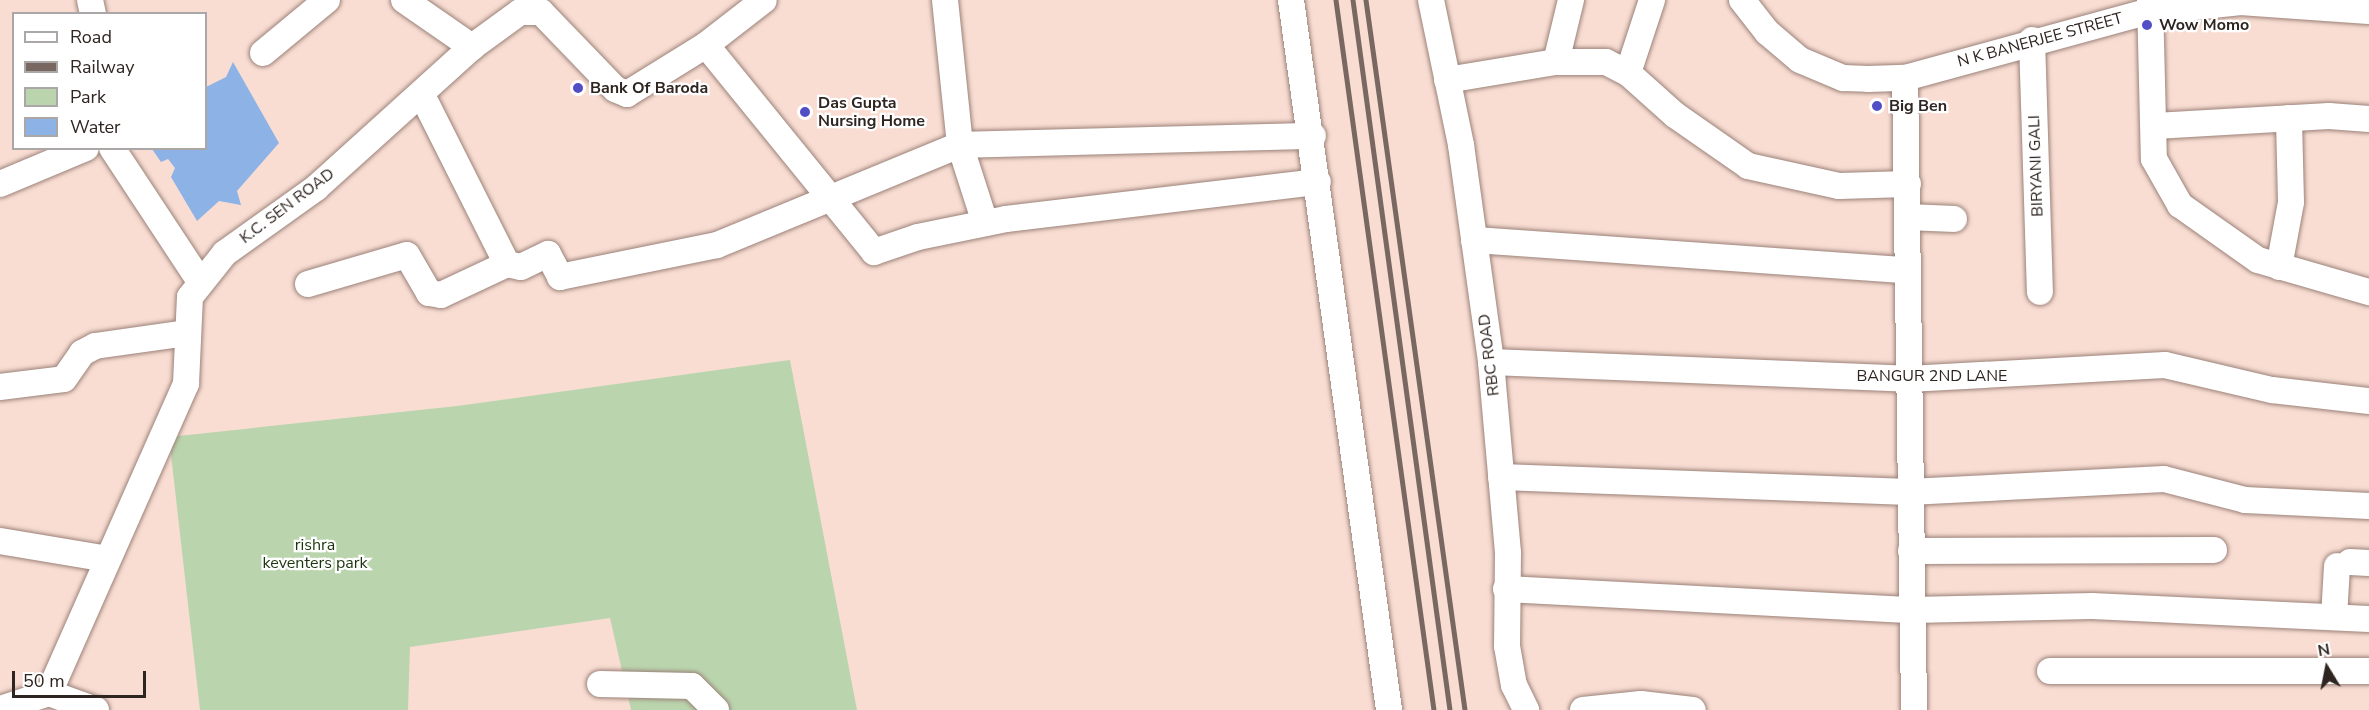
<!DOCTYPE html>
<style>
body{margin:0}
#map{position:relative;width:2369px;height:710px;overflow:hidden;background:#f9ddd3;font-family:"Nunito Sans",sans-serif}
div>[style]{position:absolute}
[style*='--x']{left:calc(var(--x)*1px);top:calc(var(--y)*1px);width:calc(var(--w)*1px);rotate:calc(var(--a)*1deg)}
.green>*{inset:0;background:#bad5ae}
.water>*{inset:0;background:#8cb2e6}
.roads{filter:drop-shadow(0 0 2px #9b8279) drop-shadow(0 0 2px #9b8279)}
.minor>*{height:26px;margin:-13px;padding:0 13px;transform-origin:13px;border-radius:13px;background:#fff}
.rail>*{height:4.5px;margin:-2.25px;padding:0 2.25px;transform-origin:2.25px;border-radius:2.25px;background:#796862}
.dots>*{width:16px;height:16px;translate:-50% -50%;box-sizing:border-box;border:3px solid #fff;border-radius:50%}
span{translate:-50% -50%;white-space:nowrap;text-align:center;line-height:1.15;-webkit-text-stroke:4.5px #fff;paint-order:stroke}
.poi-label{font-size:16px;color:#2e2420;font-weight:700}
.left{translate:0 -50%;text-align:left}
.street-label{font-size:16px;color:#2e2420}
.park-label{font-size:16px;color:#1c350d}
.legend{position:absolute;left:12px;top:12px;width:195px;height:138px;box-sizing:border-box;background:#fff;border:2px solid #aba7a6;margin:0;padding:8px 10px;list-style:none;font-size:18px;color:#2e2420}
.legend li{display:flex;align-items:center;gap:12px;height:30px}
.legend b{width:30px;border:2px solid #aba7a6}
.north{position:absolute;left:2297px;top:638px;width:60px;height:60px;-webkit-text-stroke:4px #fff;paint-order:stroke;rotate:350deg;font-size:16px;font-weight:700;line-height:24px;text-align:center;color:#2e2420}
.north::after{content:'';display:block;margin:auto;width:21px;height:27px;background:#2e2420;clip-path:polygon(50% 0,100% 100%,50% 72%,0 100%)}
.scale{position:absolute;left:12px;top:671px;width:134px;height:27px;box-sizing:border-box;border:3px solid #2e2420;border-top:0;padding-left:8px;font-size:18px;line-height:21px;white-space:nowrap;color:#2e2420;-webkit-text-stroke:4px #fff;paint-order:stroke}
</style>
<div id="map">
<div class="green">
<div style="clip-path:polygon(790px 360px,857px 710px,631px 710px,610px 618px,410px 647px,408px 710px,200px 710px,169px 437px,457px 406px)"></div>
</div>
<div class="water">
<div style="clip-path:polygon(233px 62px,279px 143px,237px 191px,241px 205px,219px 201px,197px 221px,171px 177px,175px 168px,168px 159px,161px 162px,152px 149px,206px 148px,206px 87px,226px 77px)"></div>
</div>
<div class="roads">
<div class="minor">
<div style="--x:90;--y:0;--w:14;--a:78"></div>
<div style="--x:404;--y:0;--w:83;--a:34.7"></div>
<div style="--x:945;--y:0;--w:146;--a:84.1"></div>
<div style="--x:960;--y:145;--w:82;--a:72.2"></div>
<div style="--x:1291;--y:0;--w:717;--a:82.14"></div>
<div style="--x:1431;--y:0;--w:148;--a:78.3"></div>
<div style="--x:1461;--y:145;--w:219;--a:82.1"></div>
<div style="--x:1491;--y:362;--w:192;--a:84.9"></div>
<div style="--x:1508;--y:553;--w:93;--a:90.6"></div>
<div style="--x:1507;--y:646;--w:40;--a:80"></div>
<div style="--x:1514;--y:685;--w:28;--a:64"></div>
<div style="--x:1742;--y:0;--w:41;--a:52"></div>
<div style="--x:1767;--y:32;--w:43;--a:40.3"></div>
<div style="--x:1800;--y:60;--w:47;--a:22.7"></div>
<div style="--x:1843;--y:78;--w:25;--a:2"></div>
<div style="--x:1868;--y:79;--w:37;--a:-2"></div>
<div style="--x:1905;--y:78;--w:251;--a:-15.3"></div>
<div style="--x:2147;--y:12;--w:94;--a:-6.1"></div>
<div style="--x:2240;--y:2;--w:129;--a:4"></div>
<div style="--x:2150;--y:0;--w:159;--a:88.6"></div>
<div style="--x:2154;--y:159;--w:53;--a:60.5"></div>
<div style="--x:2180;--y:205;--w:95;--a:35.2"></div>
<div style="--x:2258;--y:260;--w:116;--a:16.1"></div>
<div style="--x:2032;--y:40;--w:252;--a:88.2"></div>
<div style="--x:706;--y:45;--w:267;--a:50.9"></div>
<div style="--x:874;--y:252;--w:46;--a:-18.8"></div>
<div style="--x:918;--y:237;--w:90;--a:-11.6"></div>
<div style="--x:1006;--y:219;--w:314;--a:-6.8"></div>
<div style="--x:263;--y:53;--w:83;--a:-39.6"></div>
<div style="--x:1556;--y:62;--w:64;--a:-76.4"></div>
<div style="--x:1628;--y:73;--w:77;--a:-71.8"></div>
<div style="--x:1905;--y:78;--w:632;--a:89.18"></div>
<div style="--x:1447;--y:80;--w:110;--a:-9.4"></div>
<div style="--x:1556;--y:62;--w:50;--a:0"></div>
<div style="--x:1606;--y:62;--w:25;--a:27"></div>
<div style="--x:1628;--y:73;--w:63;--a:41.8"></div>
<div style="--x:1675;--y:115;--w:89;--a:34.9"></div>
<div style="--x:1748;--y:166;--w:93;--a:12.4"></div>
<div style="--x:1839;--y:186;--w:69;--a:-1.7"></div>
<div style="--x:422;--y:95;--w:189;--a:63.3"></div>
<div style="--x:507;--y:264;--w:14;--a:12"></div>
<div style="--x:521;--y:267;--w:30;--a:-26"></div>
<div style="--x:548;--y:254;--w:26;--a:62"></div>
<div style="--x:560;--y:277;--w:160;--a:-11.5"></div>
<div style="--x:717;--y:245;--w:263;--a:-22.4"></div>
<div style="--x:960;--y:145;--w:353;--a:-1.5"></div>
<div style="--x:2155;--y:126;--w:174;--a:-3.3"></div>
<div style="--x:2329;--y:116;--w:40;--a:4.3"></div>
<div style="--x:112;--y:148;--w:158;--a:56.6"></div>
<div style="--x:0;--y:184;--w:93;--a:-22.7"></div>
<div style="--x:1908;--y:217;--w:46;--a:2.5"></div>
<div style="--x:1474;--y:240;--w:434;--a:4"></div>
<div style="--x:2279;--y:267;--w:66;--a:-79.5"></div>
<div style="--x:2291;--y:202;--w:84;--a:-91.4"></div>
<div style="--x:308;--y:284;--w:103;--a:-16.3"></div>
<div style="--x:407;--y:255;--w:44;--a:59.9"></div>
<div style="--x:429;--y:293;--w:12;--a:9"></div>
<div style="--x:441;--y:295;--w:73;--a:-25.2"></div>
<div style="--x:1491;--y:362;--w:417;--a:2.3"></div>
<div style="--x:1908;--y:379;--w:257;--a:-3.1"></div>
<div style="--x:2165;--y:365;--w:110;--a:13.2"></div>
<div style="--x:2272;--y:390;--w:98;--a:6.5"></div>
<div style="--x:0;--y:387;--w:64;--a:-7.1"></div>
<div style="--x:64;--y:379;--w:32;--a:-55"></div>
<div style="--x:82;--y:353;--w:15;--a:-28"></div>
<div style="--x:95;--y:346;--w:92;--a:-8.1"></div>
<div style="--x:1501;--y:477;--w:408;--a:2.1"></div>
<div style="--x:1909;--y:492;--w:255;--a:-2.9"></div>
<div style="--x:2164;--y:479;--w:84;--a:14.5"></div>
<div style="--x:2245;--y:500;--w:124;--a:2.8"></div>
<div style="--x:0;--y:541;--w:109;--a:9.5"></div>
<div style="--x:1911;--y:551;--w:303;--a:-0.2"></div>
<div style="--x:2350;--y:562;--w:19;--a:3"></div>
<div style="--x:1506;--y:589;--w:407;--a:3"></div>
<div style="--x:1912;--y:610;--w:180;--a:-1.3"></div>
<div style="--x:2092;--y:606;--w:277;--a:2.7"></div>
<div style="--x:2334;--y:617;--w:51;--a:-86.6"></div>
<div style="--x:2050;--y:671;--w:319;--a:0"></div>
<div style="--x:600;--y:684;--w:92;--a:1.2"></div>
<div style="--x:692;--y:686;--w:34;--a:45"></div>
<div style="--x:49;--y:693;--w:50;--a:19.9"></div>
<div style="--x:0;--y:709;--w:52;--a:-18.1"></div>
<div style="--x:49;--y:693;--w:338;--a:-66.1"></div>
<div style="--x:186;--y:384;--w:87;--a:-87.4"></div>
<div style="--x:190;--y:297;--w:56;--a:-51.5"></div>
<div style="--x:225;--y:253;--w:112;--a:-35.5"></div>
<div style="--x:316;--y:188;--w:210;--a:-42.1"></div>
<div style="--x:472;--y:47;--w:59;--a:-36.1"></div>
<div style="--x:520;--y:12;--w:21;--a:0"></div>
<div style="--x:541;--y:12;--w:107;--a:46.1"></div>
<div style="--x:615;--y:89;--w:13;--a:23"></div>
<div style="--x:627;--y:94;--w:93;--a:-31.8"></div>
<div style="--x:706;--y:45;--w:73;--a:-37.8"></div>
<div style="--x:1583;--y:710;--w:58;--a:-5.9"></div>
<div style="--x:1641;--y:704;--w:52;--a:6.6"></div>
</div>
</div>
<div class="rail">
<div style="--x:1336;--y:0;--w:717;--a:82.14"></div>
<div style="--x:1353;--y:0;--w:717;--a:82.22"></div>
<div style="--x:1366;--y:0;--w:717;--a:82.06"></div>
</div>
<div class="dots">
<div style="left:2147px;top:25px;background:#524ec5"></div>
<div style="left:578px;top:88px;background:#524ec5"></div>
<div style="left:1877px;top:106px;background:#524ec5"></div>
<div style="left:805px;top:112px;background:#524ec5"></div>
</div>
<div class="poi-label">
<span class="left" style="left:2159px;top:25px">Wow Momo</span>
<span class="left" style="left:590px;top:88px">Bank Of Baroda</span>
<span class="left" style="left:818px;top:112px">Das Gupta<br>Nursing Home</span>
<span class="left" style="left:1889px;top:106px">Big Ben</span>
</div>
<div class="street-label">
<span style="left:2040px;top:40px;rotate:-15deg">N K BANERJEE STREET</span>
<span style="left:2036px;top:166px;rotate:-92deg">BIRYANI GALI</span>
<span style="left:287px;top:206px;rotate:-37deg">K.C. SEN ROAD</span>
<span style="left:1489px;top:355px;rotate:-97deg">RBC ROAD</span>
<span style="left:1932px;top:376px">BANGUR 2ND LANE</span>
</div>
<div class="park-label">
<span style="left:315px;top:554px">rishra<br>keventers park</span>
</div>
<ul class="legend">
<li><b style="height:8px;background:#fff"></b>Road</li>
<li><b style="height:8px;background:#796862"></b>Railway</li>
<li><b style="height:16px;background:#bad5ae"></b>Park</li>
<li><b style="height:16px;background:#8cb2e6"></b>Water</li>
</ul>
<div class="north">N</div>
<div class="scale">50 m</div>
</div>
